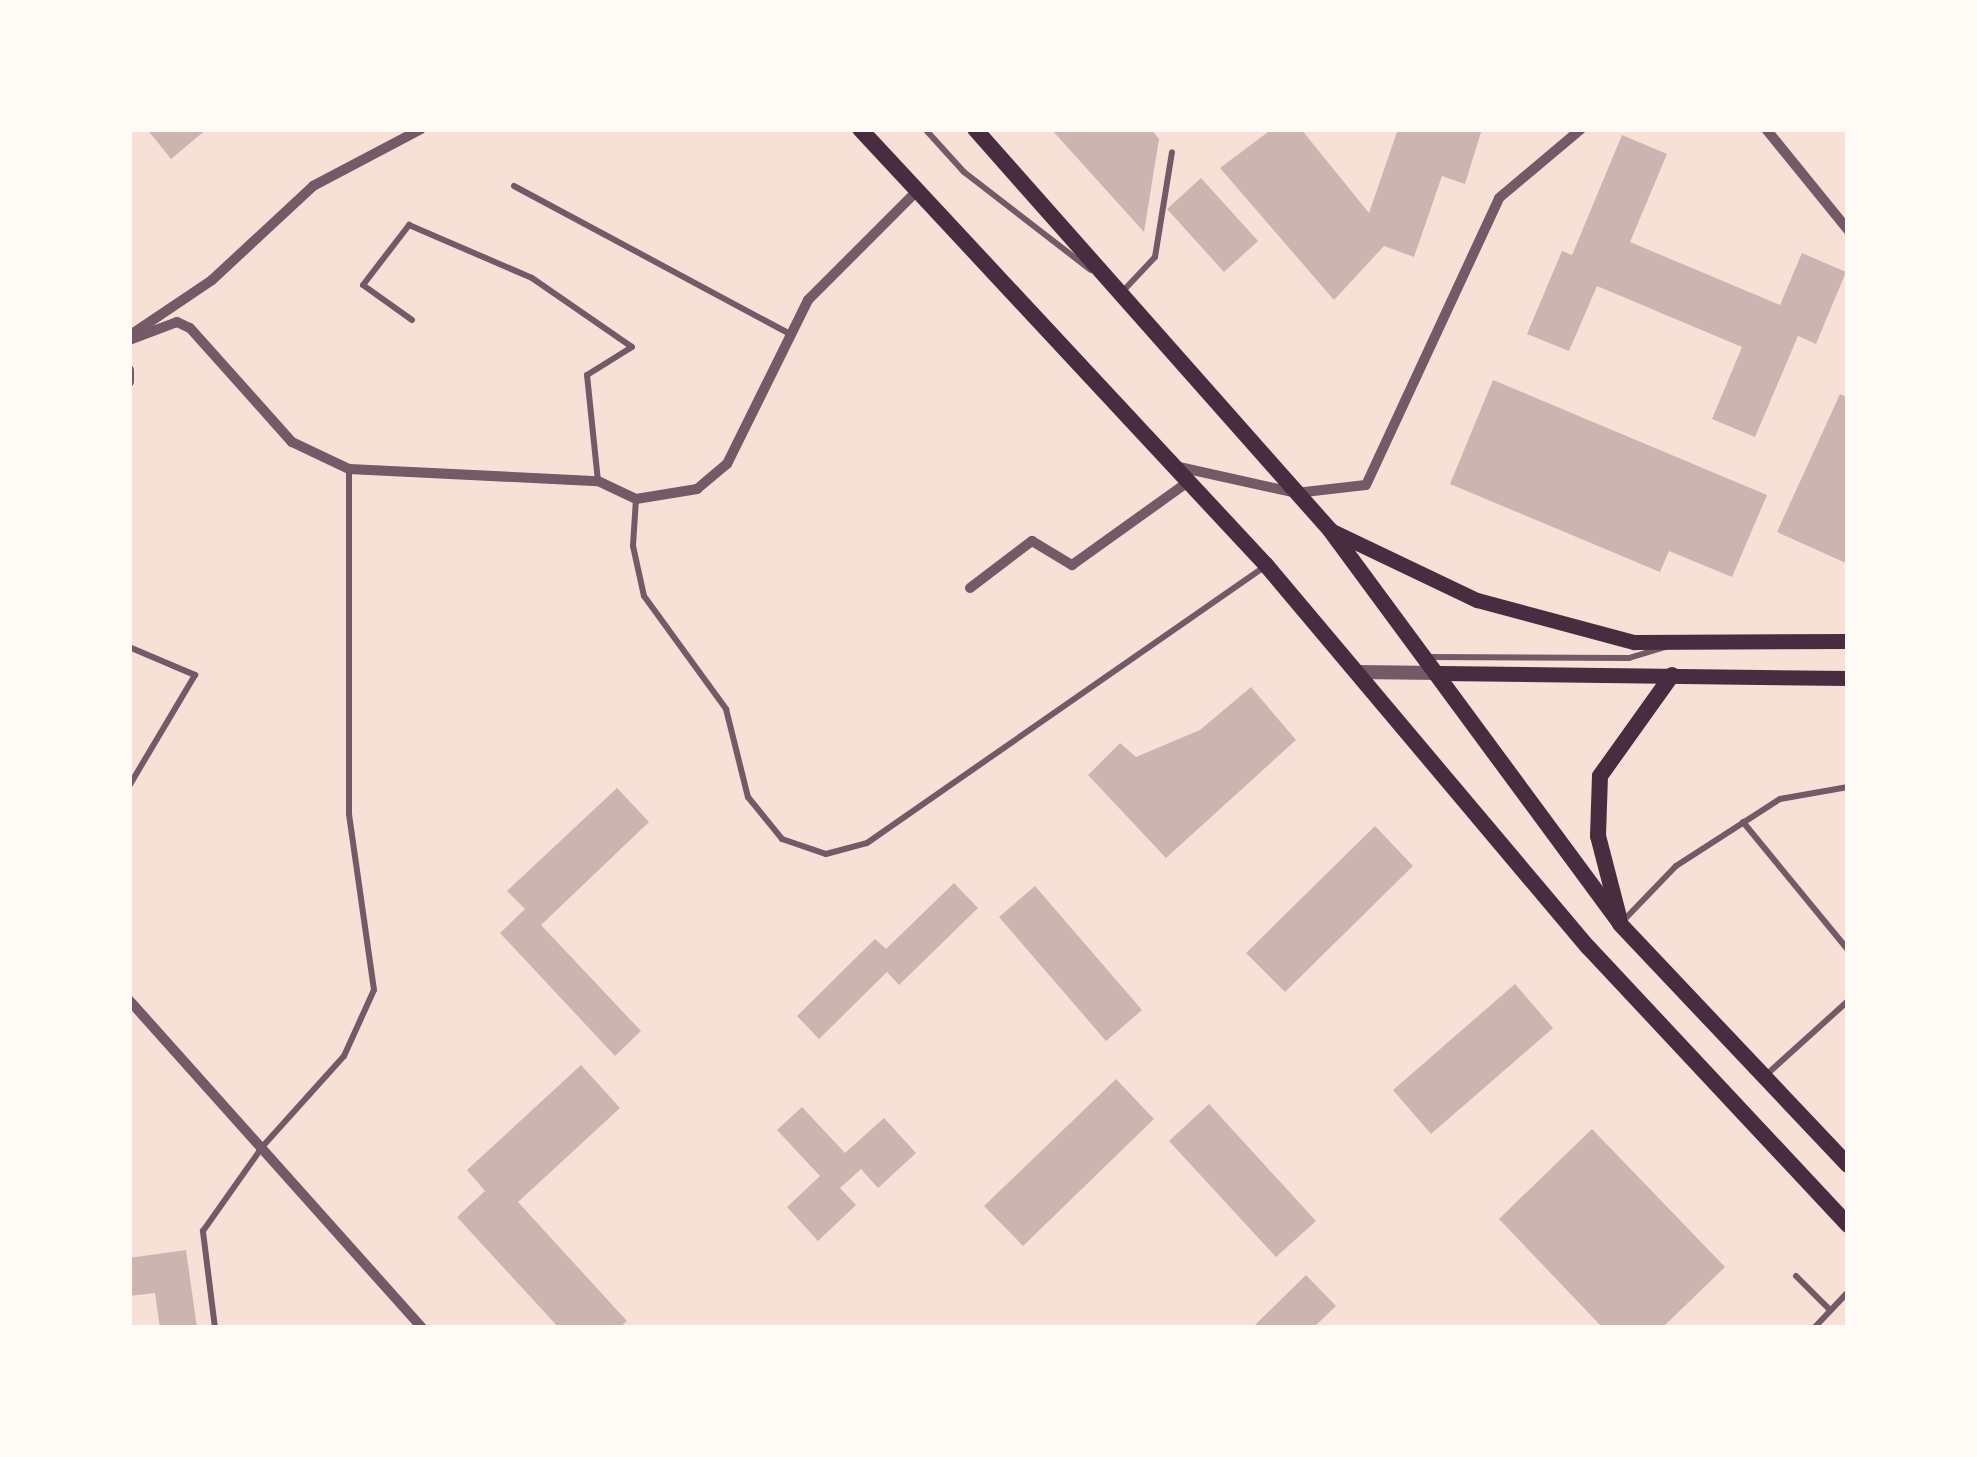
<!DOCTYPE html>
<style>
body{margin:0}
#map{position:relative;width:1977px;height:1457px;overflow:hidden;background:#f7e1d7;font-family:Mulish,sans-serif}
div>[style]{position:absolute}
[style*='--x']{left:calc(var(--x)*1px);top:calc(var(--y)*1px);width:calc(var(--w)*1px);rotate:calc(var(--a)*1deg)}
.building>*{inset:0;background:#ccb4b1}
.service>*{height:6px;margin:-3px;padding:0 3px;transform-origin:3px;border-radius:3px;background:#755966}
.minor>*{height:10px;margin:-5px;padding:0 5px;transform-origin:5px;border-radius:5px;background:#755966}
.tertiary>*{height:14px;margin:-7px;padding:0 7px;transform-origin:7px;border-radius:7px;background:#755966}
.secondary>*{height:15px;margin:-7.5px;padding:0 7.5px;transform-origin:7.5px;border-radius:7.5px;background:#4a2c40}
.primary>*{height:16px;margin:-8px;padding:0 8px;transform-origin:8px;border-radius:8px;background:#4a2c40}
span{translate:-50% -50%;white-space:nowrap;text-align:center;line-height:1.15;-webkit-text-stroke:10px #fffaf5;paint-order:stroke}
.frame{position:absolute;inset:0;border:132px solid #fffaf5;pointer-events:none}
</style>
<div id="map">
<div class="building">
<div style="clip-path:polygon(147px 129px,207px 129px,171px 159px)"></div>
<div style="clip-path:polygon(1051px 129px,1151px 129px,1159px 139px,1144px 232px)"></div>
<div style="clip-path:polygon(1272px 129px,1301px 129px,1369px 213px,1398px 129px,1482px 129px,1465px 184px,1442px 176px,1414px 257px,1384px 246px,1334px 300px,1220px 168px)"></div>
<div style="clip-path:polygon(1622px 135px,1667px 154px,1630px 242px,1780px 305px,1802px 253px,1846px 272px,1816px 344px,1798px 336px,1755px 437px,1712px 419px,1742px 347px,1597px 286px,1569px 351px,1527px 334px,1562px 251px,1572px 255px)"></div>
<div style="clip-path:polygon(1201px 178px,1258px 241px,1224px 272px,1167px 209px)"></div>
<div style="clip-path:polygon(1493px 380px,1767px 495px,1732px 577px,1669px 551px,1660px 572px,1450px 484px)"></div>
<div style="clip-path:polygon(1840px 394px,1848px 398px,1848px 564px,1777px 532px)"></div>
<div style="clip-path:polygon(1251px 687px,1296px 740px,1166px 858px,1088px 775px,1120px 743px,1136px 757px,1200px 730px)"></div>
<div style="clip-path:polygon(617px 788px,649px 822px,541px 925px,641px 1031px,615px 1056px,500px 933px,525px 909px,507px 891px)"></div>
<div style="clip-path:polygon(1375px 826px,1413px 866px,1285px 992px,1246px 953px)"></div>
<div style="clip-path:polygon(954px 883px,978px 908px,899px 985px,887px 972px,819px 1039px,797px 1016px,875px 939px,886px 949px)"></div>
<div style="clip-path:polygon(1035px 886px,1142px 1010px,1106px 1041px,999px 917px)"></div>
<div style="clip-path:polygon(1515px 984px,1553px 1028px,1431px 1134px,1393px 1090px)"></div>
<div style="clip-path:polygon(581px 1065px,620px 1108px,518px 1202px,627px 1321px,619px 1328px,559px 1328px,457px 1217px,485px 1191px,467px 1170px)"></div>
<div style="clip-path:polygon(1116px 1079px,1154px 1119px,1023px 1246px,984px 1206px)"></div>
<div style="clip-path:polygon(1209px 1104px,1316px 1221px,1276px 1257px,1169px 1141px)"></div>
<div style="clip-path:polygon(802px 1107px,845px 1153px,884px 1118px,916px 1153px,878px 1188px,861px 1169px,840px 1188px,856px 1205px,818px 1241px,787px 1207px,820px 1176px,777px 1130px)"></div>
<div style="clip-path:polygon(1592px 1129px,1725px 1267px,1662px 1328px,1603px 1328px,1499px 1219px)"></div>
<div style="clip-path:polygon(186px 1250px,197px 1328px,160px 1328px,155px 1293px,129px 1296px,129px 1258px)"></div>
<div style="clip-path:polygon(1306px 1275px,1336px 1306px,1313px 1328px,1252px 1328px)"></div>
</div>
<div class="service">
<div style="--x:925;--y:129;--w:58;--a:47.8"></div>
<div style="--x:964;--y:172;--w:160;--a:37.7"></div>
<div style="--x:514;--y:186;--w:309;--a:28.2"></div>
<div style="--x:1124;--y:290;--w:45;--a:-46.8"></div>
<div style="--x:1155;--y:257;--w:106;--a:-80.8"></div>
<div style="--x:412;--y:320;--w:60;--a:-144.5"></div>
<div style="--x:363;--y:285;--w:76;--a:-52.5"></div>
<div style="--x:409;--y:225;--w:134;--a:23.3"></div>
<div style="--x:532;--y:278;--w:121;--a:34.6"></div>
<div style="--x:632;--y:347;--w:53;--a:148.1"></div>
<div style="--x:587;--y:375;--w:107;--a:84.1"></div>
<div style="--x:636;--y:499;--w:47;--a:93.7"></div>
<div style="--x:633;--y:546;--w:51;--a:77.6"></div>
<div style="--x:644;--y:596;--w:140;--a:54"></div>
<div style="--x:726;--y:709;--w:91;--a:76"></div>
<div style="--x:748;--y:797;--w:54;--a:51"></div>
<div style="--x:782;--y:839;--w:46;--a:18.8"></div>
<div style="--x:826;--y:854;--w:42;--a:-15"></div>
<div style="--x:867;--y:843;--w:485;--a:-34.8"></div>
<div style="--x:129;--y:647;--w:72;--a:23"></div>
<div style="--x:195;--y:675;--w:129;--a:120.7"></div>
<div style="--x:1428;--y:657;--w:201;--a:0.3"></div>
<div style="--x:1629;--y:658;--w:38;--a:-17"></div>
<div style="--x:1743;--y:822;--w:166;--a:50.6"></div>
<div style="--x:1623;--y:921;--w:76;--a:-46.1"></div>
<div style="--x:1676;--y:866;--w:124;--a:-32.8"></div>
<div style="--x:1780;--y:799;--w:69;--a:-10"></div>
<div style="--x:1766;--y:1075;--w:110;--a:-42.1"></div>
<div style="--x:1796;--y:1276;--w:48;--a:45"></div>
<div style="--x:215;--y:1328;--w:98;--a:-97.1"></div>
<div style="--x:203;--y:1231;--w:104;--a:-54.8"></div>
<div style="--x:263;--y:1146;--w:121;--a:-48"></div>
<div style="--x:344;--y:1056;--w:72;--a:-65.6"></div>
<div style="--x:374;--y:990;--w:178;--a:-98.1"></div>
<div style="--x:349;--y:814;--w:345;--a:-90"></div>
<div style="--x:1814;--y:1328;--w:50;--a:-46.6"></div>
</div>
<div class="minor">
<div style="--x:1766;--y:129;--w:130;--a:50.9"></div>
<div style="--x:129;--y:336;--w:100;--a:-34"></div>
<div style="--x:212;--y:280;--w:138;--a:-42.9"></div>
<div style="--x:313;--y:186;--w:122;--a:-27.8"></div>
<div style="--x:129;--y:340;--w:51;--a:-20.6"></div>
<div style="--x:177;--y:322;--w:14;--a:25"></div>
<div style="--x:190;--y:328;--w:153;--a:48.2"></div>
<div style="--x:292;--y:442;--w:63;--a:25.3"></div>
<div style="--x:349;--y:469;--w:249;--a:2.8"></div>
<div style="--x:598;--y:481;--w:42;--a:25.3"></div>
<div style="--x:636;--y:499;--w:62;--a:-9.3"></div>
<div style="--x:697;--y:489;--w:39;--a:-40"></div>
<div style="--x:727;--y:464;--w:183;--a:-63.7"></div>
<div style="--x:808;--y:300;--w:153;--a:-45"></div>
<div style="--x:129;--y:370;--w:12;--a:90"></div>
<div style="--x:1179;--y:467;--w:120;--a:12.5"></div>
<div style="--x:1296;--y:493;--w:70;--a:-6.5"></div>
<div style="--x:1366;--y:485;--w:316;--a:-65.1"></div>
<div style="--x:1499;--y:198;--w:107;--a:-40.1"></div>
<div style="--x:970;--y:588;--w:78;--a:-37.2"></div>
<div style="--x:1032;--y:541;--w:47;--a:31"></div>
<div style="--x:1072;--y:565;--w:143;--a:-35.6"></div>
<div style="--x:129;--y:1000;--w:440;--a:48.2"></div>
</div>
<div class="tertiary">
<div style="--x:1357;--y:672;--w:82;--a:0.7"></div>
</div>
<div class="secondary">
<div style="--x:1330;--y:530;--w:163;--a:25.5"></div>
<div style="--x:1477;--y:600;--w:163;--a:15"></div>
<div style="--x:1634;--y:642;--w:214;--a:-0.3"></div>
<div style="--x:1439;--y:673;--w:409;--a:0.7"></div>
</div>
<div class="primary">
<div style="--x:860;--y:129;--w:596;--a:47.04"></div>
<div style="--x:1266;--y:565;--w:500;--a:49.9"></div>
<div style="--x:1588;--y:947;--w:381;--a:46.9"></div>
<div style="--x:975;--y:129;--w:536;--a:48.48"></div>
<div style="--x:1330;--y:530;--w:489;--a:53.6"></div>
<div style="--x:1620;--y:924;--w:332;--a:46.6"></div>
<div style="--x:1619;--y:917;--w:84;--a:-104.5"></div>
<div style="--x:1598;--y:836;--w:60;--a:-88.1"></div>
<div style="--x:1600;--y:776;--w:124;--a:-54.5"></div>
</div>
<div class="frame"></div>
</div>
